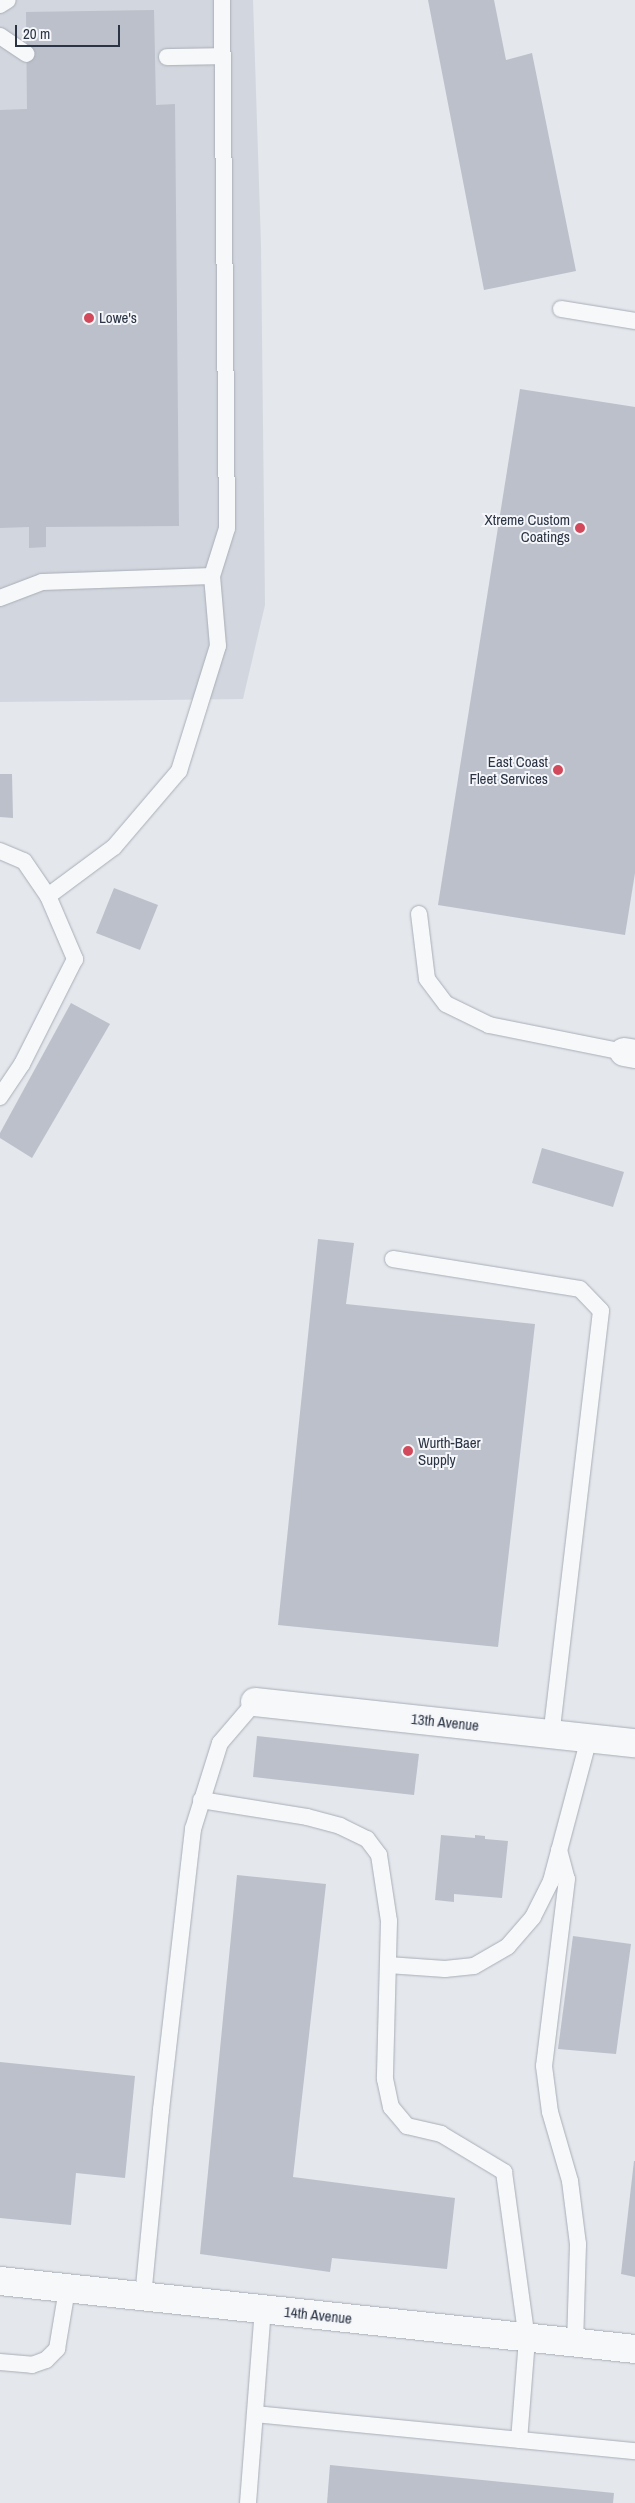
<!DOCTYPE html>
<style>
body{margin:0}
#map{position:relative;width:635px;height:2503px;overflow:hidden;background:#e4e7ec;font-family:"Archivo Narrow",sans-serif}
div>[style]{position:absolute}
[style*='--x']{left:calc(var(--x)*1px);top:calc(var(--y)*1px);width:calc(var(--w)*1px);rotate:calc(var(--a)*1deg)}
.built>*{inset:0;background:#d2d6de}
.building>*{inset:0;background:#bbc0ca}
.roads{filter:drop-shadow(0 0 1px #a9aeb7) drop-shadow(0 0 1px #a9aeb7)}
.service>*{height:16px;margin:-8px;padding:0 8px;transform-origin:8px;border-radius:8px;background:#f7f8fa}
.minor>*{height:28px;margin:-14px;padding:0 14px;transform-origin:14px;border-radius:14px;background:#f7f8fa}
.dots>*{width:14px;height:14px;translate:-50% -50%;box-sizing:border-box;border:2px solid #f4f6f9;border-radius:50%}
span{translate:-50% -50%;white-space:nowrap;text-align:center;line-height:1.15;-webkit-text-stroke:4px #f4f6f9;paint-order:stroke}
.poi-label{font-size:15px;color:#2b3445}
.left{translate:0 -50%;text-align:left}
.right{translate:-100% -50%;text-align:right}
.street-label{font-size:15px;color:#2b3445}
.scale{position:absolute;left:15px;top:25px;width:105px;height:22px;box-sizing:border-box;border:2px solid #2b3445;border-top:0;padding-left:6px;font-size:15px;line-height:18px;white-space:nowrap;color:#2b3445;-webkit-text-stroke:4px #f4f6f9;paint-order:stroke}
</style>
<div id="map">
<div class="built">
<div style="clip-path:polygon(0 0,253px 0,261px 245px,265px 605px,243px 699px,0 702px)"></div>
</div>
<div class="building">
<div style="clip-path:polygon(428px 0,494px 0,506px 60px,532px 53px,576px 271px,484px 290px)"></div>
<div style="clip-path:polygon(154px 10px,156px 105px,175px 104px,179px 526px,46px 527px,46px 547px,29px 548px,29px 527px,0 528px,0 110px,27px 109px,26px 12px)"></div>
<div style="clip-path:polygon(520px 389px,635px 407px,635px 873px,625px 935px,438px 905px)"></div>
<div style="clip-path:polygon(0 774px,12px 774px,13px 818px,0 817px)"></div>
<div style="clip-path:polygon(114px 888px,158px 905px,140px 950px,96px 933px)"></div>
<div style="clip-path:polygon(71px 1003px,110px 1024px,32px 1158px,0 1138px,0 1133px)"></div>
<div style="clip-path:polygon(542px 1148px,624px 1172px,613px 1207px,532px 1183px)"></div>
<div style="clip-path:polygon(318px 1239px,354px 1243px,346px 1304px,535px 1324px,498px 1647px,278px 1625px)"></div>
<div style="clip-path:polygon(257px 1736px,419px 1754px,414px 1795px,253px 1777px)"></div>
<div style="clip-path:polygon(441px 1835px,475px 1838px,475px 1835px,485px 1836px,485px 1839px,508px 1841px,502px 1898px,454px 1894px,454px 1902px,435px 1900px)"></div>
<div style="clip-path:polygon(237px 1875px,326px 1884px,293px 2177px,455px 2198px,447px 2269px,332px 2258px,330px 2272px,200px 2254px)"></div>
<div style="clip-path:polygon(573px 1936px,631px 1944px,616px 2054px,558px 2049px)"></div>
<div style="clip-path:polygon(0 2062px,135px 2076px,125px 2178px,76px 2173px,71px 2225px,0 2218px)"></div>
<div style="clip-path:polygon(634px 2161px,635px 2161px,635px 2277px,621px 2274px)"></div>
<div style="clip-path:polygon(330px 2465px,614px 2493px,613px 2503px,327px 2503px)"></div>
</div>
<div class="roads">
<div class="service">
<div style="--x:0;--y:5;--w:9;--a:-32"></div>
<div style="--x:0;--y:36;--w:32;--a:34"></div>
<div style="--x:167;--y:57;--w:55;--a:-1"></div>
<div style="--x:561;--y:309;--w:75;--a:9.2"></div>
<div style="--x:0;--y:598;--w:45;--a:-20.9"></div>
<div style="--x:42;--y:582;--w:170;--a:-2"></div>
<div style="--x:0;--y:851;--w:26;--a:23"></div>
<div style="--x:24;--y:861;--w:42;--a:55.6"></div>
<div style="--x:48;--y:896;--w:69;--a:66.8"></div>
<div style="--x:75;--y:959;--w:118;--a:116.8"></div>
<div style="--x:22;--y:1064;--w:40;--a:124"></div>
<div style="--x:48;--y:896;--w:82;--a:-36.6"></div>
<div style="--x:114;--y:847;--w:100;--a:-49.5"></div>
<div style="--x:179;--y:771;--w:131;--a:-72.7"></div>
<div style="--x:218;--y:646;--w:70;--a:-94.9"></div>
<div style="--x:212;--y:576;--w:50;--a:-72.6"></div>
<div style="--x:227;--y:528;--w:528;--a:-90.54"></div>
<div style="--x:419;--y:914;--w:65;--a:83"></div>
<div style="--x:427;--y:979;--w:31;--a:53"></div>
<div style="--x:446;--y:1004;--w:48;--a:26"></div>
<div style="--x:489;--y:1025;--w:138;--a:11.3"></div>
<div style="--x:393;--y:1259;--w:189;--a:9.1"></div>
<div style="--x:580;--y:1289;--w:30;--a:46"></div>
<div style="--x:601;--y:1311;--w:426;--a:96.7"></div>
<div style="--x:201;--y:1800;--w:107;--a:9.1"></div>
<div style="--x:307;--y:1817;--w:34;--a:15"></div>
<div style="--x:340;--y:1826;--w:30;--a:26"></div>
<div style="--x:367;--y:1839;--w:20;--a:53"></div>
<div style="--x:379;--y:1855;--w:67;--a:81.4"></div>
<div style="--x:389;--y:1921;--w:158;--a:91.5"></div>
<div style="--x:385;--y:2079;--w:29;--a:78"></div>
<div style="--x:391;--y:2107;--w:25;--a:50"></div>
<div style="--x:407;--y:2126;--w:35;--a:13"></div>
<div style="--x:441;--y:2134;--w:74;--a:31.1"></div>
<div style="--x:504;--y:2172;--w:169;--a:82.2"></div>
<div style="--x:527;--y:2339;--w:101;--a:94.5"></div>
<div style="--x:559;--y:1850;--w:30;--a:75"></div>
<div style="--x:567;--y:1879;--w:188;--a:97"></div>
<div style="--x:544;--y:2066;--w:46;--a:82.6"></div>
<div style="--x:550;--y:2112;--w:72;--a:73.8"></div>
<div style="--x:570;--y:2181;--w:64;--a:82.8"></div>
<div style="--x:578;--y:2244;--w:100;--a:91.7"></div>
<div style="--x:388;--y:1965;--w:57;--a:4"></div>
<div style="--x:445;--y:1969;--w:29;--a:-6"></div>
<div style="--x:474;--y:1966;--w:39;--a:-30"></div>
<div style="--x:508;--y:1946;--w:38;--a:-49"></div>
<div style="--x:533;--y:1917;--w:40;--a:-63.4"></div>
<div style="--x:551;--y:1881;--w:148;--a:-75.1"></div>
<div style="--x:143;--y:2297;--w:188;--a:-84.5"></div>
<div style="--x:161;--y:2110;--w:283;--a:-83.5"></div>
<div style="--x:193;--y:1829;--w:90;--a:-72.6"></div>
<div style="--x:220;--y:1743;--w:54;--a:-49.5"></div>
<div style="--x:0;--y:2362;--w:32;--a:5"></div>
<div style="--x:32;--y:2365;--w:15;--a:-20"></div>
<div style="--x:46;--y:2360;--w:16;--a:-45"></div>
<div style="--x:57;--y:2349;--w:61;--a:-80.5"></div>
<div style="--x:255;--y:2414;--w:382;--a:5.6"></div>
<div style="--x:248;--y:2503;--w:195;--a:-85.6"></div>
</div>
<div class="minor">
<div style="--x:624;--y:1052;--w:11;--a:10"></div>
<div style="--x:255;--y:1702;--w:382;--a:6.2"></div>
<div style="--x:0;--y:2281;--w:639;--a:6.11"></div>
</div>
</div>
<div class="dots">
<div style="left:89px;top:318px;background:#d1495b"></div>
<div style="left:580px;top:528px;background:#d1495b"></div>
<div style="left:558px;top:770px;background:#d1495b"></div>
<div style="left:408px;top:1451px;background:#d1495b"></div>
</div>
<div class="poi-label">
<span class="left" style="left:99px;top:318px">Lowe's</span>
<span class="right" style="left:570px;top:528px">Xtreme Custom<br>Coatings</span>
<span class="right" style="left:548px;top:770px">East Coast<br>Fleet Services</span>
<span class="left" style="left:418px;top:1451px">Wurth-Baer<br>Supply</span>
</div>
<div class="street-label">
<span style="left:445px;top:1722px;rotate:6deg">13th Avenue</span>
<span style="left:318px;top:2315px;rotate:6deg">14th Avenue</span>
</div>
<div class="scale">20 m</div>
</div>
